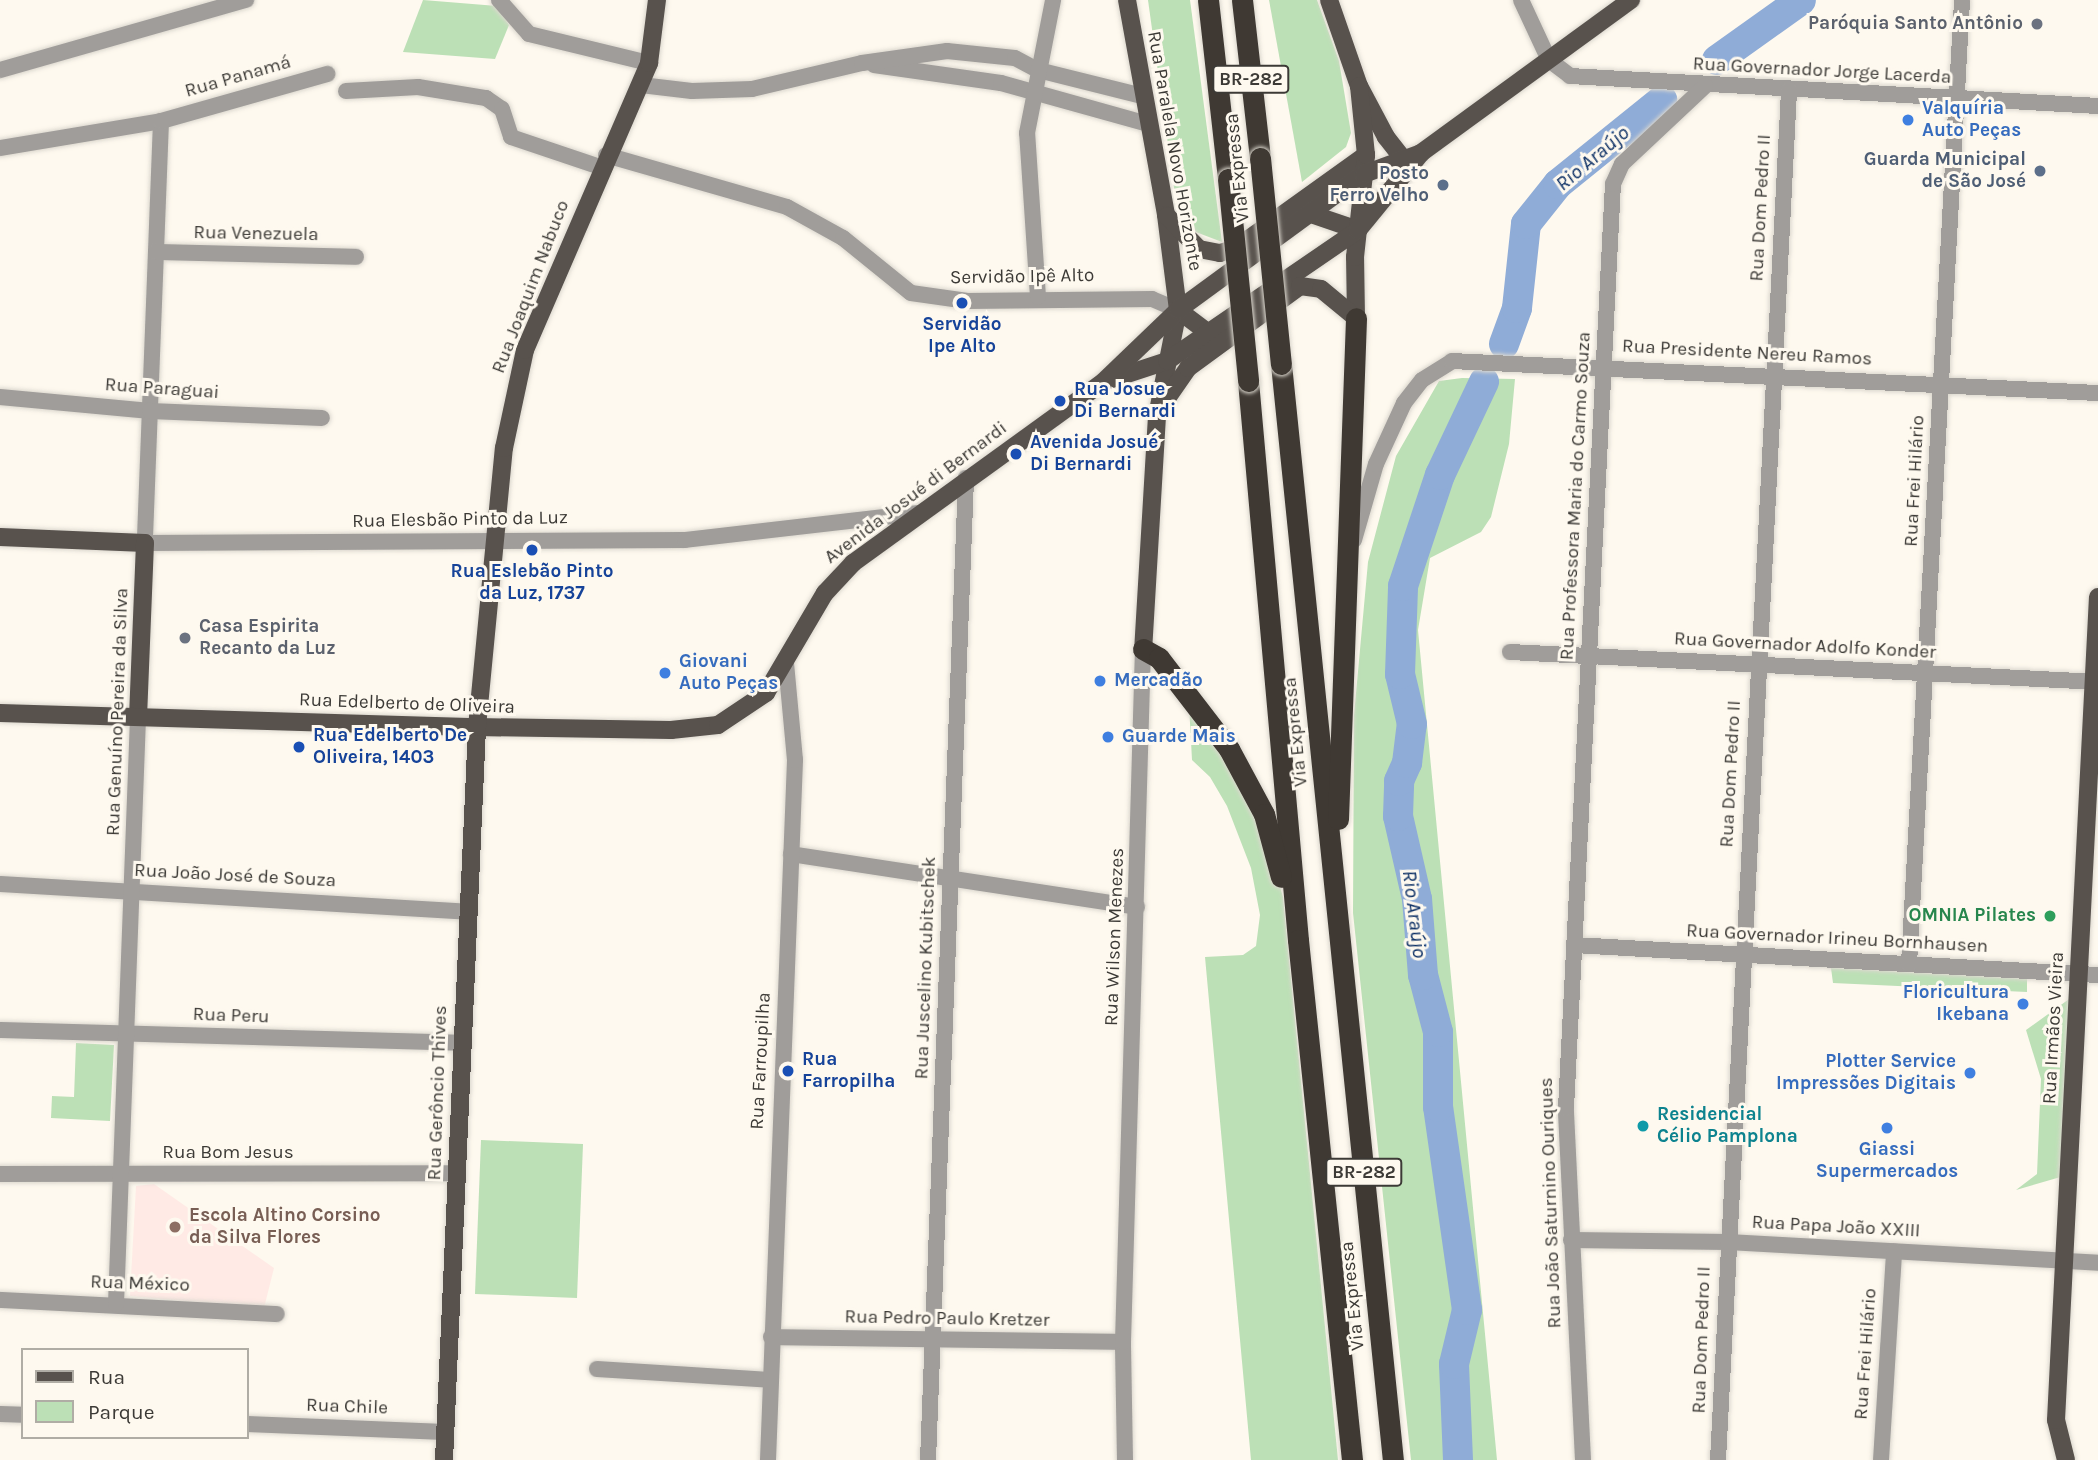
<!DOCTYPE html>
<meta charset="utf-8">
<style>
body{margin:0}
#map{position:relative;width:2098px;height:1460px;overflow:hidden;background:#fef9ef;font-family:Karla,sans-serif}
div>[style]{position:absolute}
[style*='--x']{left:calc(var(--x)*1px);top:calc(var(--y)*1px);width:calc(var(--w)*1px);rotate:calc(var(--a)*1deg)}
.education>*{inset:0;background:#ffeae5}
.green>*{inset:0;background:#bce0b6}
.river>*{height:30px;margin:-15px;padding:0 15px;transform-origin:15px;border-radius:15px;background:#8facd7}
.roads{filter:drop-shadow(0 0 2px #dbd7ce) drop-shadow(0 0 2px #dbd7ce)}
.minor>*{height:16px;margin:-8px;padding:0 8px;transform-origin:8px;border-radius:8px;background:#a09d9a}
.major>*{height:18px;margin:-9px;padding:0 9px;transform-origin:9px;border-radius:9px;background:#58524d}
.highway>*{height:21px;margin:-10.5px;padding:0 10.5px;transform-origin:10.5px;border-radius:10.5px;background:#3f3933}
.bridges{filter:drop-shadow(0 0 2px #dbd7ce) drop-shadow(0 0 2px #dbd7ce)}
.highway-bridge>*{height:21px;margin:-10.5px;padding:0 10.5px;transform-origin:10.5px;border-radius:10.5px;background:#3f3933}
.dots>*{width:19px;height:19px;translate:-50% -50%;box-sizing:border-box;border:4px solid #fef9ef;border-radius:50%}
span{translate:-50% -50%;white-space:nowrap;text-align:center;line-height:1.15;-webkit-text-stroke:6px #fef9ef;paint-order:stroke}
.shield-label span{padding:2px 5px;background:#fef9ef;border:2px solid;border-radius:5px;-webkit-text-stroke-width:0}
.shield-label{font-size:18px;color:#3c3a36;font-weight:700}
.worship-label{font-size:19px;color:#5b616d;font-weight:700}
.right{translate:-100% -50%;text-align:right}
.left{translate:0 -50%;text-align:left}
.street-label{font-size:19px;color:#3c3a36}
.shop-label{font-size:19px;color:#366cbe;font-weight:700}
.service-label{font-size:19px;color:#4e5e75;font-weight:700}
.transit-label{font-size:19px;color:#164399;font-weight:700}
.leisure-label{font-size:19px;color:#27864d;font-weight:700}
.culture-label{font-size:19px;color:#0d838f;font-weight:700}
.education-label{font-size:19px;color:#785e54;font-weight:700}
.water-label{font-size:21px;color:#0e3166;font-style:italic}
.legend{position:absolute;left:21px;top:1348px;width:228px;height:91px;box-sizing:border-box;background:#fef9ef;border:2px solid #b0ada5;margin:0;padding:9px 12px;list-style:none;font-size:21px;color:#3c3a36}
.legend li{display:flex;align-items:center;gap:14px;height:35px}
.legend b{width:35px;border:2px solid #b0ada5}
</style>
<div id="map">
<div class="education">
<div style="clip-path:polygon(154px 1184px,274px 1268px,264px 1308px,130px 1296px,136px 1186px)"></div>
</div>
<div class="green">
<div style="clip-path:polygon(423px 0,497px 6px,509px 25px,495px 59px,403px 52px)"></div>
<div style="clip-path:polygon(1148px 0,1190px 0,1222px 242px,1193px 231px,1178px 217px)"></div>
<div style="clip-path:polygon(1269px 0,1317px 0,1339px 61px,1351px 133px,1346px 147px,1302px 182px)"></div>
<div style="clip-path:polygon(1462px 378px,1515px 379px,1509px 444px,1491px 517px,1481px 532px,1430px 558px,1418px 630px,1497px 1460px,1411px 1460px,1353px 913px,1354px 715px,1368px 562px,1396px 456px,1439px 381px)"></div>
<div style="clip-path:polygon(1189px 704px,1239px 785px,1268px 846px,1283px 897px,1338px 1460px,1251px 1460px,1205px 957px,1243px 955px,1256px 946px,1260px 915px,1251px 868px,1227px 806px,1210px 777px,1192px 760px)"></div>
<div style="clip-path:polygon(1831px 968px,2027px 979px,2027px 992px,1833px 983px)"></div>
<div style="clip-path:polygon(2072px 997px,2064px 1176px,2016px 1190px,2037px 1174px,2041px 1079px,2026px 1030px)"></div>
<div style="clip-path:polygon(76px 1043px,114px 1045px,110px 1121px,51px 1118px,52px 1096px,74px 1097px)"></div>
<div style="clip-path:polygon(481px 1140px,583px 1144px,577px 1298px,475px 1294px)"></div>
</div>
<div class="river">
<div style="--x:1717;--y:60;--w:103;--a:-35.5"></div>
<div style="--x:1504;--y:344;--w:38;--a:-70"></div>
<div style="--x:1517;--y:308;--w:84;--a:-83.9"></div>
<div style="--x:1526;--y:224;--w:51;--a:-51.3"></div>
<div style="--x:1558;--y:184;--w:134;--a:-38.9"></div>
<div style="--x:1458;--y:1460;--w:96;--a:-92.4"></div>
<div style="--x:1454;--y:1364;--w:56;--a:-76.5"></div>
<div style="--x:1467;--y:1310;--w:205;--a:-98.1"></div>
<div style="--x:1438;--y:1107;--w:75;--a:-90"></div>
<div style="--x:1438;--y:1032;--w:59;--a:-104.7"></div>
<div style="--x:1423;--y:975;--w:76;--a:-94.5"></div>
<div style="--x:1417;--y:899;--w:85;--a:-102.9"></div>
<div style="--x:1398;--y:816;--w:35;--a:-88"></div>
<div style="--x:1399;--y:781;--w:20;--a:-66"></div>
<div style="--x:1407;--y:763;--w:39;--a:-83"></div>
<div style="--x:1412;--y:724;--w:51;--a:-103.5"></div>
<div style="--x:1400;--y:674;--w:88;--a:-88"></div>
<div style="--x:1403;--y:586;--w:117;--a:-71.6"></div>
<div style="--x:1440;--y:475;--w:103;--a:-64.7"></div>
</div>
<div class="roads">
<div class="minor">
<div style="--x:499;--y:0;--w:45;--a:48.6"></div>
<div style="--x:529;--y:34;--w:123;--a:13.6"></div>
<div style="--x:1521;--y:0;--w:66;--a:65"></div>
<div style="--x:1549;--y:60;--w:26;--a:37"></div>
<div style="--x:1570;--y:76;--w:529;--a:3.25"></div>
<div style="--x:874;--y:65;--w:128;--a:8.1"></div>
<div style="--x:1001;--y:83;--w:153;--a:15.6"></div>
<div style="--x:0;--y:70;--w:256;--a:-15.9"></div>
<div style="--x:641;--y:85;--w:51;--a:6.7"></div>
<div style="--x:692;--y:91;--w:60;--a:-1.9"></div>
<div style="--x:752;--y:89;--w:113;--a:-13.3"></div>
<div style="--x:862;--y:63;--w:86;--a:-8"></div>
<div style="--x:947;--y:51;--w:68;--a:5.9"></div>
<div style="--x:1015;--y:58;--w:26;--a:28"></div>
<div style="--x:1038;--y:70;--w:107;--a:14"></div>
<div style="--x:346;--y:91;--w:72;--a:-3.2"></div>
<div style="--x:418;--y:87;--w:69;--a:9.2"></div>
<div style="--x:486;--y:98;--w:19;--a:35"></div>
<div style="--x:502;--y:109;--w:29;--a:72"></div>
<div style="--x:511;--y:137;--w:94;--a:18.6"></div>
<div style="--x:161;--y:121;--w:422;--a:92.2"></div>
<div style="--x:145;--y:543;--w:540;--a:-0.32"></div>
<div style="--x:685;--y:540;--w:236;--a:-6.6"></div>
<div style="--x:0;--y:148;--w:163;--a:-9.5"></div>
<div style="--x:161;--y:121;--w:173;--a:-15.8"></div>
<div style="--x:606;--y:155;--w:188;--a:16"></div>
<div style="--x:787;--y:207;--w:64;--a:29"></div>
<div style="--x:843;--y:238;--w:87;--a:39"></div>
<div style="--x:911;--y:293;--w:57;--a:8.1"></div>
<div style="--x:967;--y:301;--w:185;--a:-0.6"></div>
<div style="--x:1152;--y:299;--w:28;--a:23"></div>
<div style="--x:156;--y:252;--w:200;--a:1.4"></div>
<div style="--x:1038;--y:297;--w:164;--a:-93.8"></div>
<div style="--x:1027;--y:133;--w:136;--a:-78.9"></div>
<div style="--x:0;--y:397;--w:151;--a:5.3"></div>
<div style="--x:150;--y:411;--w:172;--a:2.3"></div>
<div style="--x:1354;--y:540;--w:79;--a:-73.9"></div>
<div style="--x:1376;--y:464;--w:67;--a:-65.3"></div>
<div style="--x:1404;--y:403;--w:29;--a:-52"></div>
<div style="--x:1422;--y:380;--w:36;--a:-32"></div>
<div style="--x:1452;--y:361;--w:647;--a:2.84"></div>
<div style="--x:1510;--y:652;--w:589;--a:2.92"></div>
<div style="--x:791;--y:854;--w:350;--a:8.7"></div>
<div style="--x:0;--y:884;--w:469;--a:3.4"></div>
<div style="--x:1574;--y:945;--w:525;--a:3.28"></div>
<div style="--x:1909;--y:964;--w:965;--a:-86.85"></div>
<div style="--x:0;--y:1030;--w:461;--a:1.6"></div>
<div style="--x:0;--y:1174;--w:456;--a:-0.1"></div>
<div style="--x:1571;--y:1240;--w:157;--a:0.7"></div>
<div style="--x:1728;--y:1242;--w:371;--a:3.2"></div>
<div style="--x:0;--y:1300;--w:277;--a:2.9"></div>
<div style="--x:116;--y:1304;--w:587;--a:-87.85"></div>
<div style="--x:771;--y:1337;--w:352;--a:0.8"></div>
<div style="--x:597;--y:1369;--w:173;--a:3.6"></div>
<div style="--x:0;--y:1414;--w:23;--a:2"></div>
<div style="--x:247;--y:1424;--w:198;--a:2.3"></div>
<div style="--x:768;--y:1460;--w:701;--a:-87.79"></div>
<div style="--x:795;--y:760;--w:97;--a:-95.3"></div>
<div style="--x:928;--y:1460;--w:983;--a:-87.78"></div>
<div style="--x:1125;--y:1460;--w:118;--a:-91"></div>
<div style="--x:1123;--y:1342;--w:693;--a:-88.35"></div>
<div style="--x:1583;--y:1460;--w:352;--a:-92.8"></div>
<div style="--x:1566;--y:1108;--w:925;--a:-87.09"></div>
<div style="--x:1613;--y:184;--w:22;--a:-66"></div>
<div style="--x:1622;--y:164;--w:114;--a:-43.2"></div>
<div style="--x:1718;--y:1460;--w:1372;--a:-87.03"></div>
<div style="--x:1881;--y:1460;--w:209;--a:-86.4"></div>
</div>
<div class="major">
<div style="--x:1127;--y:0;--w:219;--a:79.7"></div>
<div style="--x:1166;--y:215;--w:96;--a:82.8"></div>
<div style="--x:1178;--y:310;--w:108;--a:101.2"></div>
<div style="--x:1157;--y:416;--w:233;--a:93.4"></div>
<div style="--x:1329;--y:0;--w:91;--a:70.8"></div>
<div style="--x:1359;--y:86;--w:58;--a:62.1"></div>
<div style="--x:1386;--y:137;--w:28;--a:52"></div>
<div style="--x:1311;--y:214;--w:50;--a:18.8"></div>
<div style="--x:1167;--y:216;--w:46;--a:45.9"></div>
<div style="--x:1199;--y:249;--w:21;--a:11"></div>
<div style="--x:1220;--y:253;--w:17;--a:-17"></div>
<div style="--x:1236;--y:248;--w:160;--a:-35.6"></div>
<div style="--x:1178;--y:310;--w:39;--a:37"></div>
<div style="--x:1356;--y:318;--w:61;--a:-90.9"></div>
<div style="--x:1355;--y:257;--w:103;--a:-83.8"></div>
<div style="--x:1366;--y:155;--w:69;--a:-95.8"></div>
<div style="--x:1109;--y:380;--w:61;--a:-18.1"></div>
<div style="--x:1167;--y:361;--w:232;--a:-34.4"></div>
<div style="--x:1358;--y:230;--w:99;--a:-50.7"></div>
<div style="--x:1421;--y:153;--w:260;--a:-36.1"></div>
<div style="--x:1163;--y:404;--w:44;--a:-55.2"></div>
<div style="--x:1188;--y:368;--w:139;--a:-36.2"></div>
<div style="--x:1300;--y:286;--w:21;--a:8"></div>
<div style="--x:1321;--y:289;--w:45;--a:39.6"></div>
<div style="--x:0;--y:537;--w:145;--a:2.4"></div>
<div style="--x:145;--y:543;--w:174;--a:92.3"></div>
<div style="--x:0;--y:713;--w:477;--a:1.7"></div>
<div style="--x:477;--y:727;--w:194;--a:0.9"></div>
<div style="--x:671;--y:730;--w:47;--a:-6.1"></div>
<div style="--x:718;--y:725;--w:58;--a:-33.7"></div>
<div style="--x:766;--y:693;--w:116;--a:-59.5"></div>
<div style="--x:825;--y:593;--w:41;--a:-47"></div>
<div style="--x:853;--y:563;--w:307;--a:-35.9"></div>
<div style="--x:1102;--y:383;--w:105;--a:-43.8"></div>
<div style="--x:1178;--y:310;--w:230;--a:-36.2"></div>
<div style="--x:1364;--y:174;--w:61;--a:-20.2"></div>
<div style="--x:444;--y:1460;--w:734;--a:-87.42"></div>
<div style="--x:477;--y:727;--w:280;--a:-84.5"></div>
<div style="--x:504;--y:448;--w:100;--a:-77.9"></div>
<div style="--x:525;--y:350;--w:313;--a:-66.6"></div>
<div style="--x:649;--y:63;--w:64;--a:-82.8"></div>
<div style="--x:2066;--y:1460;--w:41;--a:-104"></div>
<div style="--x:2056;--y:1420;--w:824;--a:-87.08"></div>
</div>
<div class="highway">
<div style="--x:1208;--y:0;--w:180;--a:83.6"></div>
<div style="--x:1242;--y:0;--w:159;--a:83.5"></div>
<div style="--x:1281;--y:364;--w:1102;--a:84.17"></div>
<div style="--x:1248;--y:381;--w:561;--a:84.89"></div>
<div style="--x:1298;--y:940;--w:523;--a:84.07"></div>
<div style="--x:1143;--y:649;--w:18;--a:29"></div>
<div style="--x:1159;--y:658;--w:115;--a:52.4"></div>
<div style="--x:1229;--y:749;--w:74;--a:61.7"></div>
<div style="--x:1264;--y:814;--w:65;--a:74.9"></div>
<div style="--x:1338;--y:819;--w:501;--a:-87.94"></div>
</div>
</div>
<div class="bridges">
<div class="highway-bridge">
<div style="--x:1260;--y:158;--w:207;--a:84.2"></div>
<div style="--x:1228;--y:179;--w:203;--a:84.3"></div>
</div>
</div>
<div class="dots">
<div style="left:2037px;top:24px;background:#6b7280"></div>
<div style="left:1908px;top:120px;background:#3f7fe0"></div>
<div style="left:2040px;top:171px;background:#5c6f8a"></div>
<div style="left:1443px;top:185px;background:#5c6f8a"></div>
<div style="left:962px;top:303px;background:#1a4fb4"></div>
<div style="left:1060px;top:401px;background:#1a4fb4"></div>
<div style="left:1016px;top:454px;background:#1a4fb4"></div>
<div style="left:532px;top:550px;background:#1a4fb4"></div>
<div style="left:185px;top:638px;background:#6b7280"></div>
<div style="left:665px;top:673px;background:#3f7fe0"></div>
<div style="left:1100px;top:681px;background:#3f7fe0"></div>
<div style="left:1108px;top:737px;background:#3f7fe0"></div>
<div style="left:299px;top:747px;background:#1a4fb4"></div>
<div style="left:2050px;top:916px;background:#2e9e5b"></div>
<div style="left:2023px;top:1004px;background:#3f7fe0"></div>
<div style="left:788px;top:1071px;background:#1a4fb4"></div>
<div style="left:1970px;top:1073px;background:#3f7fe0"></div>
<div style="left:1643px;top:1126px;background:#0f9aa8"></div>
<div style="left:1887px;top:1128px;background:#3f7fe0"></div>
<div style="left:175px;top:1227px;background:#8d6e63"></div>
</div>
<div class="shield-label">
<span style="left:1251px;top:79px">BR-282</span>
<span style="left:1364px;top:1172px">BR-282</span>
</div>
<div class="worship-label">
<span class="right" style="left:2023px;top:24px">Paróquia Santo Antônio</span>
<span class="left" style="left:199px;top:638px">Casa Espirita<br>Recanto da Luz</span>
</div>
<div class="street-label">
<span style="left:1822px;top:71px;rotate:3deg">Rua Governador Jorge Lacerda</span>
<span style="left:238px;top:77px;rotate:-16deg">Rua Panamá</span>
<span style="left:1174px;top:151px;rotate:80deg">Rua Paralela Novo Horizonte</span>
<span style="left:1238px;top:168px;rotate:-96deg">Via Expressa</span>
<span style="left:1761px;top:208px;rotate:-87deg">Rua Dom Pedro II</span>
<span style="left:256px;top:234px;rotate:1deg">Rua Venezuela</span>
<span style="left:1022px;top:277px;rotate:-1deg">Servidão Ipê Alto</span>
<span style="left:531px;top:287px;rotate:-69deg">Rua Joaquim Nabuco</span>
<span style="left:1747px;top:353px;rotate:3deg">Rua Presidente Nereu Ramos</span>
<span style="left:162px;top:389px;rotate:4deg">Rua Paraguai</span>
<span style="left:1915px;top:481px;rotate:-87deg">Rua Frei Hilário</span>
<span style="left:916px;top:493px;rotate:-37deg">Avenida Josué di Bernardi</span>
<span style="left:1576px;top:496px;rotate:-87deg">Rua Professora Maria do Carmo Souza</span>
<span style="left:460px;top:520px;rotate:-1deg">Rua Elesbão Pinto da Luz</span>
<span style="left:1805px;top:646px;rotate:3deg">Rua Governador Adolfo Konder</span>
<span style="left:407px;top:704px;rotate:2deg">Rua Edelberto de Oliveira</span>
<span style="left:118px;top:712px;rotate:-88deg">Rua Genuíno Pereira da Silva</span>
<span style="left:1296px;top:732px;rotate:-96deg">Via Expressa</span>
<span style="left:1731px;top:774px;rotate:-87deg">Rua Dom Pedro II</span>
<span style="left:235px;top:876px;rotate:3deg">Rua João José de Souza</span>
<span style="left:1115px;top:937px;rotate:-88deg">Rua Wilson Menezes</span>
<span style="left:1837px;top:939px;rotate:3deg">Rua Governador Irineu Bornhausen</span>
<span style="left:926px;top:968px;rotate:-88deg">Rua Juscelino Kubitschek</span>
<span style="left:231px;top:1016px;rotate:2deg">Rua Peru</span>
<span style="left:2054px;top:1028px;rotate:-87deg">Rua Irmãos Vieira</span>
<span style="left:761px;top:1061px;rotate:-87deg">Rua Farroupilha</span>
<span style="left:438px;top:1093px;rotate:-88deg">Rua Gerôncio Thives</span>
<span style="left:228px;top:1153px">Rua Bom Jesus</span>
<span style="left:1551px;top:1203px;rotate:-92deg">Rua João Saturnino Ouriques</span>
<span style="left:1836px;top:1227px;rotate:3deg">Rua Papa João XXIII</span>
<span style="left:140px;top:1284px;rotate:2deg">Rua México</span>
<span style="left:1353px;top:1296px;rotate:-96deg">Via Expressa</span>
<span style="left:947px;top:1319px;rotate:1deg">Rua Pedro Paulo Kretzer</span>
<span style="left:1702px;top:1340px;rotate:-88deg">Rua Dom Pedro II</span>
<span style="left:1866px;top:1354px;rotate:-86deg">Rua Frei Hilário</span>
<span style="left:347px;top:1407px;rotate:2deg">Rua Chile</span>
</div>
<div class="shop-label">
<span class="left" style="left:1922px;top:120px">Valquíria<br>Auto Peças</span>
<span class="left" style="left:679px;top:673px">Giovani<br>Auto Peças</span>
<span class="left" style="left:1114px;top:681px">Mercadão</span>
<span class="left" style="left:1122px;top:737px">Guarde Mais</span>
<span class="right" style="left:2009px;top:1004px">Floricultura<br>Ikebana</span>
<span class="right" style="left:1956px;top:1073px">Plotter Service<br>Impressões Digitais</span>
<span style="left:1887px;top:1161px">Giassi<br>Supermercados</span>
</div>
<div class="service-label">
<span class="right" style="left:2026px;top:171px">Guarda Municipal<br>de São José</span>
<span class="right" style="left:1429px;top:185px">Posto<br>Ferro Velho</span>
</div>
<div class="transit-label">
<span style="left:962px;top:336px">Servidão<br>Ipe Alto</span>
<span class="left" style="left:1074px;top:401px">Rua Josue<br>Di Bernardi</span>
<span class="left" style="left:1030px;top:454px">Avenida Josué<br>Di Bernardi</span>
<span style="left:532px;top:583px">Rua Eslebão Pinto<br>da Luz, 1737</span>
<span class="left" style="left:313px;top:747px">Rua Edelberto De<br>Oliveira, 1403</span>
<span class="left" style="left:802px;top:1071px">Rua<br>Farropilha</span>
</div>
<div class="leisure-label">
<span class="right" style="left:2036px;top:916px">OMNIA Pilates</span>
</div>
<div class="culture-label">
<span class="left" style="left:1657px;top:1126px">Residencial<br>Célio Pamplona</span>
</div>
<div class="education-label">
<span class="left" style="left:189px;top:1227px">Escola Altino Corsino<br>da Silva Flores</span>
</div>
<div class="water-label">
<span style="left:1592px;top:158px;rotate:-40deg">Rio Araújo</span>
<span style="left:1415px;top:914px;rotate:83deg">Rio Araújo</span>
</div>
<ul class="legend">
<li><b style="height:9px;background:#58524d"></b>Rua</li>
<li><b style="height:19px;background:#bce0b6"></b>Parque</li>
</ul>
</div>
